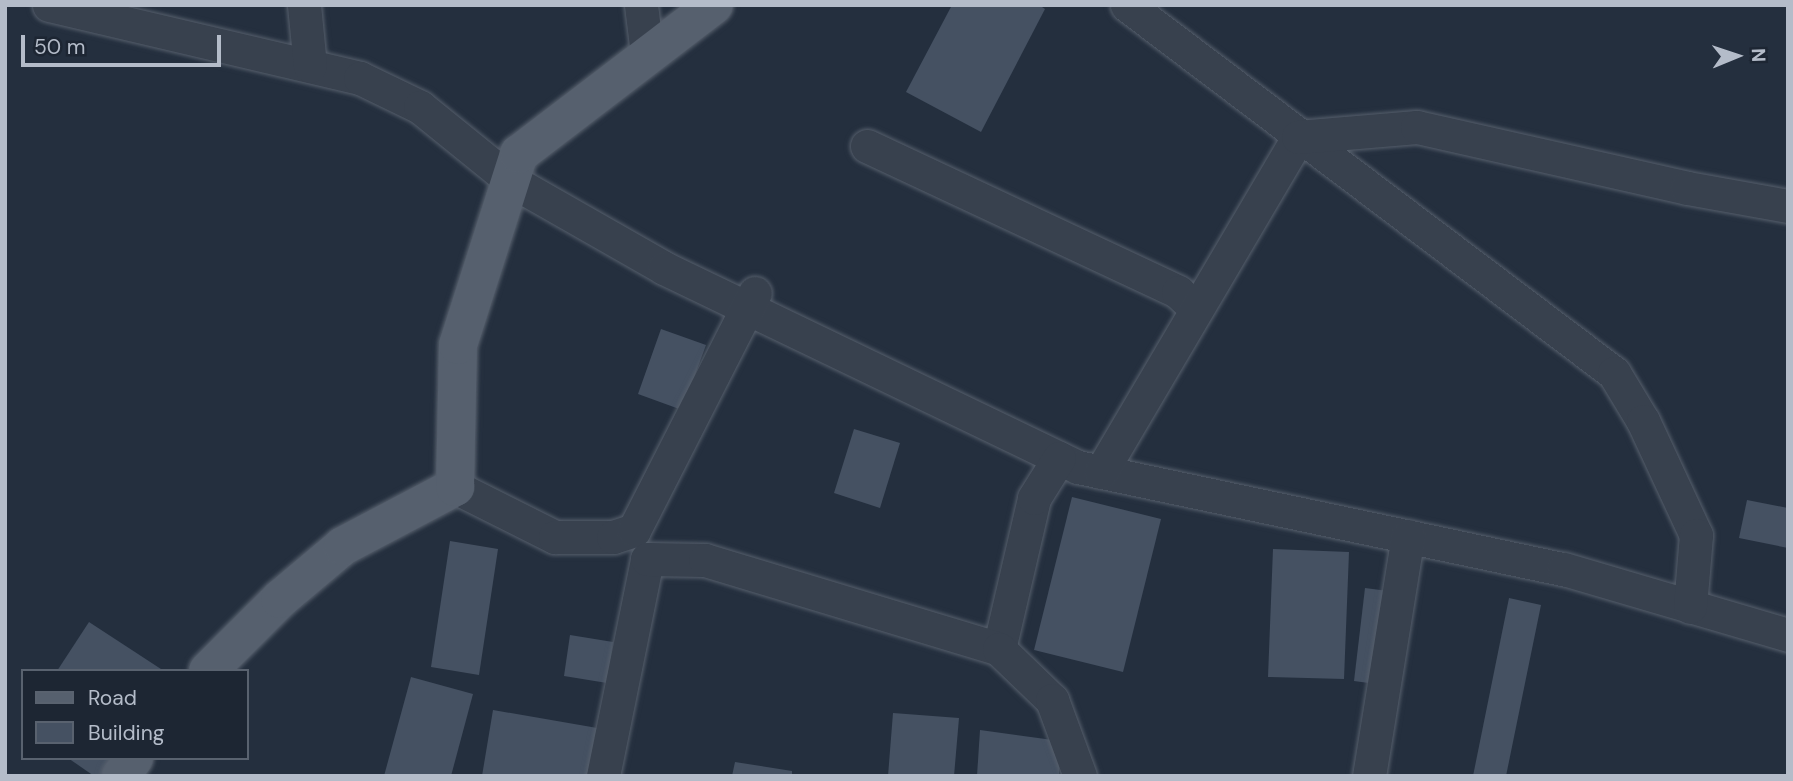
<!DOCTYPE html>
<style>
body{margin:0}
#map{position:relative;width:1793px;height:781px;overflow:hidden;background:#242f3e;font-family:"DM Sans",sans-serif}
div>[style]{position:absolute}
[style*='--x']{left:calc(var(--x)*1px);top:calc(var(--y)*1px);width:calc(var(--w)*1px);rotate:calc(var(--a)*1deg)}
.building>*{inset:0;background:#455162}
.roads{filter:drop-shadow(0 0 2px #565f6c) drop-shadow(0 0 2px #565f6c)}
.minor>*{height:33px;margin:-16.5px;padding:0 16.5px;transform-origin:16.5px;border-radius:16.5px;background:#38414e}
.major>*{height:38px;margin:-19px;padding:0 19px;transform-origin:19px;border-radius:19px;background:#56606e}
span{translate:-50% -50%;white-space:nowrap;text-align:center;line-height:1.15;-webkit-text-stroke:6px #1d2633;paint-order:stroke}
.frame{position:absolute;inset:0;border:7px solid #b4bcc9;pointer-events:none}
.legend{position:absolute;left:21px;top:669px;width:228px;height:91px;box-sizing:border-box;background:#1d2633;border:2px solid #59626f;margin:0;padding:9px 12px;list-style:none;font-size:21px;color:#b4bcc9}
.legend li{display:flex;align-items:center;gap:14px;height:35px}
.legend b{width:35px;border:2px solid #59626f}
.north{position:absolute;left:1702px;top:21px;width:70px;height:70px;-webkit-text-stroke:5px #1d2633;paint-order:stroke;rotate:88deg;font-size:19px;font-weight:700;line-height:28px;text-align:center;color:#b4bcc9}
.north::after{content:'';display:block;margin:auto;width:24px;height:32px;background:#b4bcc9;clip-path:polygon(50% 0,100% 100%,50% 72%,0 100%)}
.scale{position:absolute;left:21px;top:35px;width:200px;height:32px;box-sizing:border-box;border:4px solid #b4bcc9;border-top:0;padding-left:9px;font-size:21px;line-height:24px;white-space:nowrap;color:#b4bcc9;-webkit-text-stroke:5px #1d2633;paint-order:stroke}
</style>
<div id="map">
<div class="building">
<div style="clip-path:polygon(952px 5px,1039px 5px,1045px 9px,981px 132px,906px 92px)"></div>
<div style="clip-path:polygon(661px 329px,706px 345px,682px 410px,638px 394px)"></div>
<div style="clip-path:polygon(854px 429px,900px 443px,880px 508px,834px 493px)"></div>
<div style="clip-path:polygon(1072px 497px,1161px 519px,1123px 672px,1034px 650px)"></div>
<div style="clip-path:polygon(1747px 500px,1788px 508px,1788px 548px,1739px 538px)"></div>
<div style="clip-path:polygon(450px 541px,498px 549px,479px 675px,431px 667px)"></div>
<div style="clip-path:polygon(1273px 549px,1349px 552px,1344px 679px,1268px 677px)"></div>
<div style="clip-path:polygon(1365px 588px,1388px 591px,1376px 684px,1354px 681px)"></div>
<div style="clip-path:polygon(1509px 598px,1541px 605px,1506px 776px,1473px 776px)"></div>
<div style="clip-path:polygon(89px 622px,164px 671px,57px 671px)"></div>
<div style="clip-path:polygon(570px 635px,613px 642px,607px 683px,564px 676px)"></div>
<div style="clip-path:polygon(411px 677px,473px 694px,451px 776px,384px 776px)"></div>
<div style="clip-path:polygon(493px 710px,603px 729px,594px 776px,482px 776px)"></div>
<div style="clip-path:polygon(893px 713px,959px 718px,954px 776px,888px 776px)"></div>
<div style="clip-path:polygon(980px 730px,1060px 741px,1059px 776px,977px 776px)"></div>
<div style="clip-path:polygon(68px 758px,124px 758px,113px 776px,94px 776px)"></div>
<div style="clip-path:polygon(735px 762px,792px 771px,792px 776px,732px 776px)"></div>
</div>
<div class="roads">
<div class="minor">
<div style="--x:49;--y:5;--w:319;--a:13.2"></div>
<div style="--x:360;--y:78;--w:67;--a:25.8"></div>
<div style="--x:420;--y:107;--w:116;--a:39"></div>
<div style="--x:510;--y:180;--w:177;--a:29.7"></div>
<div style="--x:664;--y:268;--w:459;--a:25.7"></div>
<div style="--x:1078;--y:467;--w:497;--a:11.9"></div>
<div style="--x:1564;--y:569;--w:234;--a:16.4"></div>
<div style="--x:304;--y:5;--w:61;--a:84.4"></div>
<div style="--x:641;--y:5;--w:49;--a:83"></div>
<div style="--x:1127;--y:5;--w:610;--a:37.08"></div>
<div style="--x:1614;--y:373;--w:56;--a:58.9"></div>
<div style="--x:1643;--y:421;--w:126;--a:65.1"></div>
<div style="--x:1696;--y:535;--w:72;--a:94.8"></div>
<div style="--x:867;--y:146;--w:344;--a:25.1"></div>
<div style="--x:1178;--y:292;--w:25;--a:43"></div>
<div style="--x:1101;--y:472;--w:389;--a:-59.5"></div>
<div style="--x:1298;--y:137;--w:119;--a:-4.8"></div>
<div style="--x:1417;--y:127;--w:277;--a:12.7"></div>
<div style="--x:1687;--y:188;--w:103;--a:10.1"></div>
<div style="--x:455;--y:487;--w:112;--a:26.6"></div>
<div style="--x:555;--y:537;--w:58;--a:0"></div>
<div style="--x:613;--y:537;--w:22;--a:-18"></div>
<div style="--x:634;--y:530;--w:266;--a:-63"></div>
<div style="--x:999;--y:649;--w:155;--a:-76.9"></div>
<div style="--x:1034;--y:498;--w:47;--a:-58"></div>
<div style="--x:603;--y:776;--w:221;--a:-78.5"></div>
<div style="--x:647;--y:559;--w:58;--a:1"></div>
<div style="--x:705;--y:560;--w:307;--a:16.8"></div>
<div style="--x:999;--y:649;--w:74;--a:43.9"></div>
<div style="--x:1052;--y:700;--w:81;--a:69.8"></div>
<div style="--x:1369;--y:776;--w:243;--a:-80.8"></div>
</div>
<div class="major">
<div style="--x:208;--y:671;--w:102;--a:-45"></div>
<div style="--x:280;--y:599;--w:82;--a:-40.1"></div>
<div style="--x:343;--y:546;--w:127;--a:-27.8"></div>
<div style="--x:455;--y:487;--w:142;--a:-88.8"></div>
<div style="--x:458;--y:345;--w:201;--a:-72.3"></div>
<div style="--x:519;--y:154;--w:245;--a:-37.4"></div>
<div style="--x:121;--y:776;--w:22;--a:-54"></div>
</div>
</div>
<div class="frame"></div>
<ul class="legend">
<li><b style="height:9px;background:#56606e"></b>Road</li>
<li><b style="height:19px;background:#455162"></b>Building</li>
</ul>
<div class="north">N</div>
<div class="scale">50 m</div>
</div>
